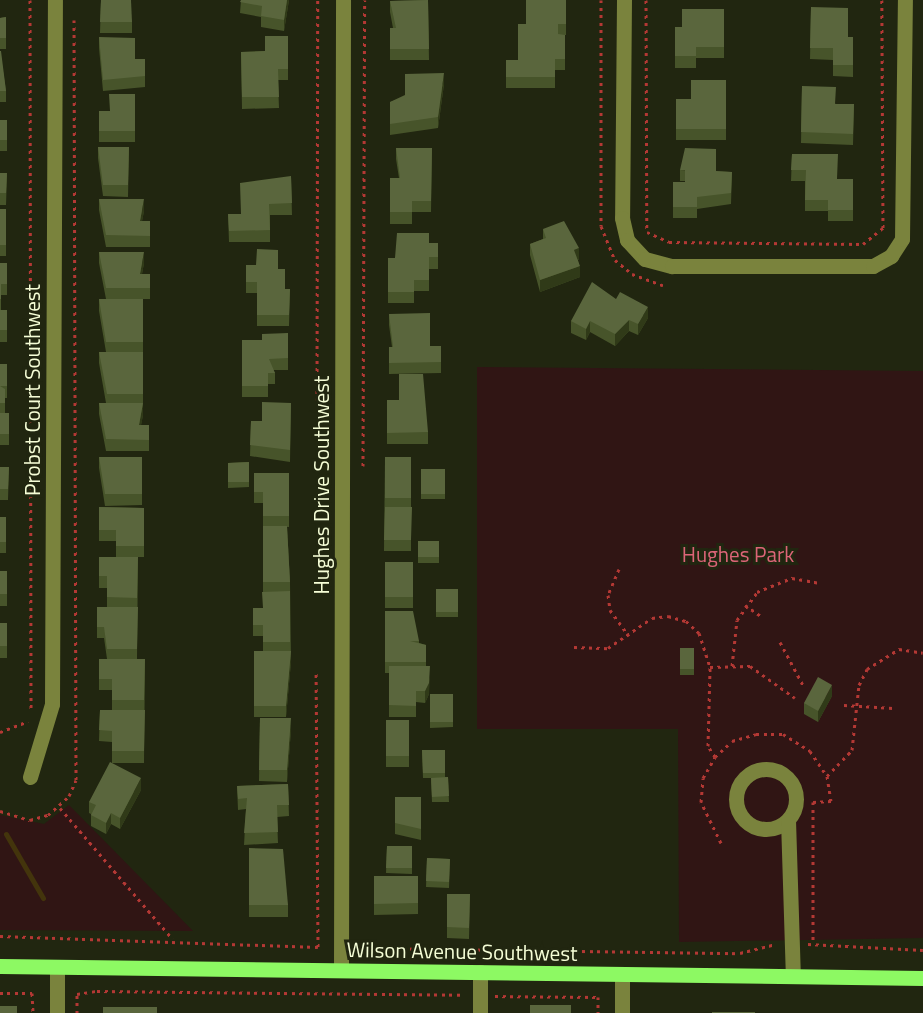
<!DOCTYPE html>
<style>
body{margin:0}
#map{position:relative;width:923px;height:1013px;overflow:hidden;background:#212610;font-family:"Titillium Web",sans-serif}
div>[style]{position:absolute}
[style*='--x']{left:calc(var(--x)*1px);top:calc(var(--y)*1px);width:calc(var(--w)*1px);rotate:calc(var(--a)*1deg)}
.green>*{inset:0;background:#301514}
.stream>*{height:5px;margin:-2.5px;padding:0 2.5px;transform-origin:2.5px;border-radius:2.5px;background:#43340c}
.path>*{height:3px;margin-top:-1.5px;transform-origin:0;background:repeating-linear-gradient(90deg,#b43834 0 3px,transparent 0 7.5px)}
.minor>*{height:15px;margin:-7.5px;padding:0 7.5px;transform-origin:7.5px;border-radius:7.5px;background:#7a833d}
.minor>.ring{margin:-7.5px;padding:0;box-sizing:content-box;background:none;border:15px solid #7a833d;border-radius:50%}
.major>*{height:15px;margin:-7.5px;padding:0 7.5px;transform-origin:7.5px;border-radius:7.5px;background:#8df963}
.wall>*{inset:0;background:#47542a}
.shaded-wall>*{inset:0;background:#303a18}
.building>*{inset:0;background:#5a663d}
span{translate:-50% -50%;white-space:nowrap;text-align:center;line-height:1.15;-webkit-text-stroke:6px #212610;paint-order:stroke}
.street-label{font-size:21px;color:#f6fed7}
.park-label{font-size:21px;color:#dc6578}
</style>
<div id="map">
<div class="green">
<div style="clip-path:polygon(477px 367px,923px 371px,923px 938px,679px 942px,678px 729px,477px 729px)"></div>
<div style="clip-path:polygon(69px 805px,193px 931px,0 930px,0 815px,44px 824px)"></div>
</div>
<div class="stream">
<div style="--x:6;--y:834;--w:74;--a:60"></div>
</div>
<div class="path">
<div style="--x:30;--y:0;--w:709;--a:89.92"></div>
<div style="--x:601;--y:0;--w:226;--a:90"></div>
<div style="--x:601;--y:226;--w:37;--a:68"></div>
<div style="--x:615;--y:260;--w:22;--a:39"></div>
<div style="--x:632;--y:274;--w:33;--a:20"></div>
<div style="--x:646;--y:0;--w:232;--a:89.8"></div>
<div style="--x:647;--y:232;--w:24;--a:24"></div>
<div style="--x:669;--y:242;--w:194;--a:0.6"></div>
<div style="--x:863;--y:244;--w:26;--a:-39"></div>
<div style="--x:883;--y:228;--w:228;--a:-90.3"></div>
<div style="--x:317;--y:401;--w:401;--a:-89.9"></div>
<div style="--x:363;--y:466;--w:466;--a:-89.8"></div>
<div style="--x:619;--y:569;--w:28;--a:113"></div>
<div style="--x:608;--y:595;--w:15;--a:82"></div>
<div style="--x:610;--y:610;--w:32;--a:54"></div>
<div style="--x:745;--y:605;--w:21;--a:35"></div>
<div style="--x:780;--y:642;--w:49;--a:61.9"></div>
<div style="--x:574;--y:647;--w:34;--a:2"></div>
<div style="--x:608;--y:648;--w:53;--a:-34.3"></div>
<div style="--x:652;--y:618;--w:16;--a:-7"></div>
<div style="--x:668;--y:616;--w:19;--a:16"></div>
<div style="--x:686;--y:621;--w:18;--a:43"></div>
<div style="--x:699;--y:633;--w:36;--a:72"></div>
<div style="--x:732;--y:666;--w:46;--a:-83.8"></div>
<div style="--x:737;--y:620;--w:34;--a:-54"></div>
<div style="--x:757;--y:592;--w:38;--a:-22"></div>
<div style="--x:792;--y:578;--w:27;--a:10"></div>
<div style="--x:844;--y:705;--w:49;--a:3.5"></div>
<div style="--x:0;--y:732;--w:30;--a:-21"></div>
<div style="--x:715;--y:757;--w:13;--a:-122"></div>
<div style="--x:708;--y:746;--w:79;--a:-88.5"></div>
<div style="--x:710;--y:667;--w:40;--a:-1.4"></div>
<div style="--x:750;--y:666;--w:55;--a:35.4"></div>
<div style="--x:827;--y:776;--w:36;--a:-46"></div>
<div style="--x:852;--y:750;--w:65;--a:-83.9"></div>
<div style="--x:859;--y:685;--w:18;--a:-63"></div>
<div style="--x:867;--y:669;--w:38;--a:-32"></div>
<div style="--x:899;--y:649;--w:24;--a:9"></div>
<div style="--x:60;--y:808;--w:172;--a:49.3"></div>
<div style="--x:0;--y:811;--w:31;--a:17"></div>
<div style="--x:30;--y:820;--w:19;--a:-16"></div>
<div style="--x:48;--y:815;--w:28;--a:-42"></div>
<div style="--x:69;--y:796;--w:17;--a:-66"></div>
<div style="--x:76;--y:780;--w:760;--a:-90.15"></div>
<div style="--x:721;--y:843;--w:46;--a:-116"></div>
<div style="--x:701;--y:802;--w:24;--a:-85"></div>
<div style="--x:703;--y:778;--w:24;--a:-60"></div>
<div style="--x:715;--y:757;--w:23;--a:-43"></div>
<div style="--x:732;--y:741;--w:25;--a:-16"></div>
<div style="--x:756;--y:734;--w:27;--a:0"></div>
<div style="--x:783;--y:734;--w:32;--a:32"></div>
<div style="--x:810;--y:751;--w:30;--a:56"></div>
<div style="--x:827;--y:776;--w:25;--a:81"></div>
<div style="--x:831;--y:801;--w:18;--a:177"></div>
<div style="--x:813;--y:802;--w:142;--a:90"></div>
<div style="--x:0;--y:936;--w:318;--a:2"></div>
<div style="--x:318;--y:947;--w:274;--a:-90.4"></div>
<div style="--x:808;--y:944;--w:115;--a:3"></div>
<div style="--x:365;--y:948;--w:375;--a:0.8"></div>
<div style="--x:740;--y:953;--w:36;--a:-14"></div>
<div style="--x:0;--y:993;--w:32;--a:0"></div>
<div style="--x:32;--y:993;--w:20;--a:87"></div>
<div style="--x:495;--y:996;--w:103;--a:0.6"></div>
<div style="--x:598;--y:997;--w:16;--a:90"></div>
<div style="--x:77;--y:1013;--w:19;--a:-90"></div>
<div style="--x:77;--y:994;--w:20;--a:-9"></div>
<div style="--x:97;--y:991;--w:367;--a:0.6"></div>
</div>
<div class="minor">
<div style="--x:624;--y:0;--w:218;--a:90.5"></div>
<div style="--x:622;--y:218;--w:23;--a:77"></div>
<div style="--x:627;--y:240;--w:26;--a:47"></div>
<div style="--x:645;--y:259;--w:28;--a:15"></div>
<div style="--x:672;--y:266;--w:201;--a:0"></div>
<div style="--x:873;--y:266;--w:21;--a:-29"></div>
<div style="--x:891;--y:256;--w:20;--a:-57"></div>
<div style="--x:902;--y:239;--w:239;--a:-89.3"></div>
<div class="ring" style="left:736px;top:769px;width:45px;height:45px"></div>
<div style="--x:30;--y:777;--w:76;--a:-73.2"></div>
<div style="--x:52;--y:704;--w:704;--a:-89.76"></div>
<div style="--x:788;--y:820;--w:156;--a:88.2"></div>
<div style="--x:57;--y:967;--w:46;--a:90"></div>
<div style="--x:341;--y:970;--w:970;--a:-89.88"></div>
<div style="--x:622;--y:974;--w:39;--a:90"></div>
<div style="--x:480;--y:1013;--w:41;--a:-90"></div>
</div>
<div class="major">
<div style="--x:0;--y:966;--w:923;--a:0.74"></div>
</div>
<div class="wall">
<div style="clip-path:polygon(101px 0,132px 22px,132px 33px,100px 33px)"></div>
<div style="clip-path:polygon(241px 0,289px 0,284px 31px,261px 27px,261px 17px,240px 13px)"></div>
<div style="clip-path:polygon(428px 0,429px 60px,390px 60px,390px 28px,393px 28px,390px 12px,390px 1px)"></div>
<div style="clip-path:polygon(566px 0,566px 35px,565px 35px,565px 70px,555px 70px,555px 88px,506px 88px,506px 60px,518px 60px,526px 24px)"></div>
<div style="clip-path:polygon(811px 7px,848px 37px,853px 37px,853px 77px,833px 76px,833px 60px,810px 59px)"></div>
<div style="clip-path:polygon(724px 9px,724px 58px,696px 58px,696px 68px,675px 68px,675px 27px,682px 27px)"></div>
<div style="clip-path:polygon(6px 17px,6px 49px,0 49px,0 18px)"></div>
<div style="clip-path:polygon(288px 36px,288px 80px,278px 80px,279px 108px,242px 109px,241px 52px,265px 51px)"></div>
<div style="clip-path:polygon(99px 37px,135px 59px,145px 59px,145px 87px,103px 91px,99px 48px)"></div>
<div style="clip-path:polygon(0 51px,6px 91px,6px 102px,0 102px)"></div>
<div style="clip-path:polygon(726px 80px,726px 140px,676px 140px,676px 99px,691px 99px)"></div>
<div style="clip-path:polygon(444px 84px,438px 128px,390px 135px,390px 102px)"></div>
<div style="clip-path:polygon(802px 86px,836px 104px,854px 104px,853px 145px,801px 143px)"></div>
<div style="clip-path:polygon(135px 94px,135px 142px,99px 142px,99px 111px,110px 111px)"></div>
<div style="clip-path:polygon(0 120px,7px 120px,7px 151px,0 151px)"></div>
<div style="clip-path:polygon(98px 147px,129px 147px,128px 197px,103px 196px,98px 158px)"></div>
<div style="clip-path:polygon(396px 148px,432px 148px,431px 212px,412px 212px,412px 224px,390px 224px,390px 178px,399px 178px,396px 159px)"></div>
<div style="clip-path:polygon(792px 154px,837px 179px,853px 179px,853px 221px,828px 221px,828px 211px,805px 211px,805px 181px,791px 181px)"></div>
<div style="clip-path:polygon(680px 170px,732px 172px,731px 204px,697px 209px,697px 218px,673px 218px,673px 182px,685px 182px,685px 181px,680px 181px)"></div>
<div style="clip-path:polygon(0 173px,7px 173px,6px 205px,0 205px)"></div>
<div style="clip-path:polygon(291px 176px,292px 215px,270px 215px,270px 242px,229px 242px,228px 214px,241px 214px)"></div>
<div style="clip-path:polygon(99px 199px,144px 211px,142px 221px,150px 221px,150px 247px,106px 247px,99px 210px)"></div>
<div style="clip-path:polygon(0 209px,6px 209px,6px 256px,0 256px)"></div>
<div style="clip-path:polygon(543px 229px,579px 259px,578px 260px,580px 277px,540px 292px,530px 255px,530px 244px,543px 239px)"></div>
<div style="clip-path:polygon(429px 243px,438px 243px,438px 269px,429px 269px,429px 291px,414px 291px,414px 303px,388px 303px,388px 258px,395px 258px)"></div>
<div style="clip-path:polygon(99px 252px,144px 263px,142px 274px,150px 274px,150px 299px,106px 299px,99px 263px)"></div>
<div style="clip-path:polygon(0 263px,7px 263px,7px 295px,1px 295px,1px 310px,0 310px)"></div>
<div style="clip-path:polygon(246px 265px,278px 269px,285px 289px,290px 289px,289px 326px,257px 326px,257px 293px,246px 293px)"></div>
<div style="clip-path:polygon(99px 299px,143px 299px,143px 415px,141px 425px,149px 425px,149px 451px,106px 451px,99px 414px,99px 403px,106px 403px,99px 363px,99px 352px,106px 352px,99px 311px)"></div>
<div style="clip-path:polygon(616px 299px,648px 318px,638px 335px,629px 331px,615px 346px,590px 332px,586px 340px,571px 333px,571px 321px)"></div>
<div style="clip-path:polygon(0 310px,7px 310px,7px 342px,0 342px)"></div>
<div style="clip-path:polygon(389px 314px,430px 346px,441px 346px,441px 373px,389px 374px,389px 347px,392px 347px,389px 325px)"></div>
<div style="clip-path:polygon(288px 333px,288px 370px,273px 370px,275px 373px,275px 384px,268px 384px,268px 397px,242px 397px,242px 340px,262px 340px)"></div>
<div style="clip-path:polygon(0 364px,7px 364px,7px 398px,5px 398px,5px 413px,9px 413px,9px 445px,0 445px,0 467px)"></div>
<div style="clip-path:polygon(387px 400px,399px 400px,428px 432px,428px 444px,387px 444px)"></div>
<div style="clip-path:polygon(291px 403px,290px 462px,250px 456px,251px 421px,262px 421px)"></div>
<div style="clip-path:polygon(99px 457px,142px 457px,142px 505px,105px 506px,99px 468px)"></div>
<div style="clip-path:polygon(385px 457px,411px 457px,411px 551px,384px 551px)"></div>
<div style="clip-path:polygon(249px 462px,249px 487px,228px 488px,228px 463px)"></div>
<div style="clip-path:polygon(0 467px,9px 467px,8px 500px,0 500px)"></div>
<div style="clip-path:polygon(421px 469px,445px 469px,445px 499px,421px 499px)"></div>
<div style="clip-path:polygon(254px 473px,289px 473px,289px 527px,287px 527px,290px 582px,291px 662px,286px 717px,254px 717px,254px 651px,263px 651px,263px 636px,253px 636px,253px 608px,263px 608px,263px 503px,254px 503px)"></div>
<div style="clip-path:polygon(99px 507px,144px 508px,144px 557px,134px 557px,138px 557px,137px 659px,145px 659px,144px 763px,112px 763px,112px 742px,99px 741px,100px 710px,112px 710px,112px 690px,99px 690px,99px 659px,107px 659px,104px 638px,97px 638px,97px 607px,107px 607px,107px 588px,99px 588px,99px 557px,116px 557px,116px 541px,99px 541px)"></div>
<div style="clip-path:polygon(0 517px,6px 517px,6px 553px,0 553px)"></div>
<div style="clip-path:polygon(418px 541px,439px 541px,439px 563px,418px 563px)"></div>
<div style="clip-path:polygon(385px 562px,413px 562px,413px 608px,385px 608px)"></div>
<div style="clip-path:polygon(0 571px,7px 571px,7px 606px,0 606px)"></div>
<div style="clip-path:polygon(436px 589px,458px 589px,458px 617px,436px 617px)"></div>
<div style="clip-path:polygon(385px 611px,419px 641px,419px 643px,426px 645px,426px 666px,429px 694px,425px 703px,416px 702px,416px 717px,389px 717px,389px 673px,385px 673px)"></div>
<div style="clip-path:polygon(0 623px,7px 623px,7px 658px,0 658px)"></div>
<div style="clip-path:polygon(680px 648px,694px 648px,694px 675px,680px 675px)"></div>
<div style="clip-path:polygon(430px 694px,453px 694px,453px 727px,430px 728px)"></div>
<div style="clip-path:polygon(832px 696px,818px 722px,804px 714px,804px 703px)"></div>
<div style="clip-path:polygon(260px 718px,291px 730px,287px 782px,259px 781px)"></div>
<div style="clip-path:polygon(386px 720px,409px 720px,409px 767px,386px 767px)"></div>
<div style="clip-path:polygon(422px 750px,445px 750px,445px 777px,448px 777px,449px 802px,432px 802px,431px 778px,423px 778px)"></div>
<div style="clip-path:polygon(288px 784px,289px 816px,277px 817px,278px 843px,244px 845px,246px 809px,238px 810px,237px 786px)"></div>
<div style="clip-path:polygon(141px 790px,120px 829px,111px 824px,106px 834px,91px 826px,91px 814px,89px 813px,89px 802px)"></div>
<div style="clip-path:polygon(395px 797px,421px 797px,421px 840px,395px 834px)"></div>
<div style="clip-path:polygon(387px 846px,412px 846px,412px 874px,386px 873px)"></div>
<div style="clip-path:polygon(249px 848px,288px 905px,288px 917px,249px 917px)"></div>
<div style="clip-path:polygon(427px 858px,450px 859px,449px 888px,426px 887px)"></div>
<div style="clip-path:polygon(374px 876px,418px 876px,418px 914px,374px 915px)"></div>
<div style="clip-path:polygon(447px 894px,470px 894px,469px 939px,447px 938px)"></div>
</div>
<div class="shaded-wall">
<div style="clip-path:polygon(287px 0,289px 0,284px 31px,284px 20px)"></div>
<div style="clip-path:polygon(444px 73px,444px 84px,438px 128px,438px 117px)"></div>
<div style="clip-path:polygon(144px 199px,144px 211px,140px 232px,140px 221px)"></div>
<div style="clip-path:polygon(579px 248px,579px 259px,574px 261px,574px 250px)"></div>
<div style="clip-path:polygon(144px 252px,144px 263px,140px 285px,140px 274px)"></div>
<div style="clip-path:polygon(580px 266px,580px 277px,540px 292px,540px 280px)"></div>
<div style="clip-path:polygon(648px 307px,648px 318px,638px 335px,638px 324px)"></div>
<div style="clip-path:polygon(629px 320px,629px 331px,615px 346px,615px 334px)"></div>
<div style="clip-path:polygon(590px 321px,590px 332px,586px 340px,586px 329px)"></div>
<div style="clip-path:polygon(143px 403px,143px 415px,139px 436px,139px 425px)"></div>
<div style="clip-path:polygon(291px 651px,291px 662px,286px 717px,286px 706px)"></div>
<div style="clip-path:polygon(430px 677px,429px 694px,425px 703px,425px 691px)"></div>
<div style="clip-path:polygon(832px 685px,832px 696px,818px 722px,818px 711px)"></div>
<div style="clip-path:polygon(291px 718px,291px 730px,287px 782px,287px 770px)"></div>
<div style="clip-path:polygon(141px 778px,141px 790px,120px 829px,120px 818px)"></div>
<div style="clip-path:polygon(111px 813px,111px 824px,106px 834px,106px 823px)"></div>
</div>
<div class="building">
<div style="clip-path:polygon(101px 0,131px 0,132px 22px,100px 22px)"></div>
<div style="clip-path:polygon(241px 0,287px 0,284px 20px,261px 16px,262px 6px,240px 2px)"></div>
<div style="clip-path:polygon(428px 0,429px 49px,390px 49px,390px 28px,396px 28px,390px 1px)"></div>
<div style="clip-path:polygon(526px 0,566px 0,566px 24px,558px 24px,558px 34px,565px 35px,565px 59px,555px 59px,555px 77px,506px 77px,506px 60px,518px 60px,518px 24px,526px 24px)"></div>
<div style="clip-path:polygon(811px 7px,848px 8px,848px 37px,853px 37px,853px 65px,833px 65px,833px 48px,810px 48px)"></div>
<div style="clip-path:polygon(682px 9px,724px 9px,724px 47px,696px 47px,696px 56px,675px 56px,675px 27px,682px 27px)"></div>
<div style="clip-path:polygon(6px 17px,6px 38px,0 38px,0 18px)"></div>
<div style="clip-path:polygon(265px 36px,288px 36px,288px 69px,278px 69px,279px 97px,242px 97px,241px 52px,265px 51px)"></div>
<div style="clip-path:polygon(99px 37px,135px 38px,135px 59px,145px 59px,145px 76px,103px 80px)"></div>
<div style="clip-path:polygon(0 51px,1px 51px,6px 91px,0 91px)"></div>
<div style="clip-path:polygon(444px 73px,438px 117px,390px 124px,390px 102px,405px 95px,405px 74px)"></div>
<div style="clip-path:polygon(691px 80px,726px 80px,726px 129px,676px 129px,676px 99px,691px 99px)"></div>
<div style="clip-path:polygon(802px 86px,836px 87px,835px 104px,854px 104px,853px 134px,801px 132px)"></div>
<div style="clip-path:polygon(109px 94px,135px 94px,135px 131px,99px 131px,99px 111px,110px 111px)"></div>
<div style="clip-path:polygon(0 120px,7px 120px,7px 140px,0 140px)"></div>
<div style="clip-path:polygon(98px 147px,129px 147px,128px 185px,103px 185px)"></div>
<div style="clip-path:polygon(396px 148px,432px 148px,431px 201px,412px 201px,412px 212px,390px 212px,390px 178px,400px 178px)"></div>
<div style="clip-path:polygon(685px 148px,716px 149px,716px 171px,732px 172px,731px 193px,697px 197px,697px 207px,673px 207px,673px 182px,685px 182px,685px 170px,680px 170px)"></div>
<div style="clip-path:polygon(792px 154px,838px 154px,837px 179px,853px 179px,853px 210px,828px 210px,828px 200px,805px 200px,806px 170px,791px 170px)"></div>
<div style="clip-path:polygon(0 173px,7px 173px,6px 193px,0 193px)"></div>
<div style="clip-path:polygon(291px 176px,292px 203px,269px 204px,270px 230px,229px 231px,228px 214px,241px 214px,240px 183px)"></div>
<div style="clip-path:polygon(99px 199px,144px 199px,140px 221px,150px 221px,150px 236px,106px 235px)"></div>
<div style="clip-path:polygon(0 209px,6px 209px,6px 245px,0 245px)"></div>
<div style="clip-path:polygon(564px 221px,579px 248px,574px 250px,580px 266px,540px 280px,530px 244px,546px 238px,543px 229px)"></div>
<div style="clip-path:polygon(397px 233px,429px 233px,429px 243px,438px 243px,438px 257px,429px 257px,429px 280px,414px 280px,414px 292px,388px 292px,388px 258px,395px 258px)"></div>
<div style="clip-path:polygon(257px 249px,278px 250px,278px 269px,285px 269px,285px 289px,290px 289px,289px 315px,257px 315px,257px 282px,246px 282px,246px 265px,256px 265px)"></div>
<div style="clip-path:polygon(99px 252px,144px 252px,140px 274px,150px 274px,150px 288px,106px 288px)"></div>
<div style="clip-path:polygon(0 263px,7px 263px,7px 284px,1px 284px,1px 299px,0 299px)"></div>
<div style="clip-path:polygon(592px 282px,616px 299px,620px 292px,648px 307px,638px 324px,629px 320px,615px 334px,590px 321px,586px 329px,571px 321px)"></div>
<div style="clip-path:polygon(99px 299px,143px 299px,143px 342px,106px 342px)"></div>
<div style="clip-path:polygon(0 310px,7px 310px,7px 330px,0 330px)"></div>
<div style="clip-path:polygon(430px 313px,430px 346px,441px 346px,441px 362px,389px 363px,389px 347px,393px 347px,389px 314px)"></div>
<div style="clip-path:polygon(288px 333px,288px 358px,269px 359px,275px 373px,268px 373px,268px 386px,242px 386px,242px 340px,262px 340px,262px 334px)"></div>
<div style="clip-path:polygon(99px 352px,143px 352px,143px 394px,107px 394px)"></div>
<div style="clip-path:polygon(0 364px,7px 364px,7px 386px,0 386px)"></div>
<div style="clip-path:polygon(399px 374px,423px 374px,428px 432px,387px 433px,387px 400px,399px 400px)"></div>
<div style="clip-path:polygon(0 386px,5px 389px,5px 403px,0 403px)"></div>
<div style="clip-path:polygon(262px 402px,291px 403px,290px 450px,250px 445px,251px 421px,262px 421px)"></div>
<div style="clip-path:polygon(99px 403px,143px 403px,139px 425px,149px 425px,149px 440px,106px 439px)"></div>
<div style="clip-path:polygon(0 413px,9px 413px,9px 434px,0 434px)"></div>
<div style="clip-path:polygon(99px 457px,142px 457px,142px 494px,105px 494px)"></div>
<div style="clip-path:polygon(385px 457px,411px 457px,411px 498px,385px 498px)"></div>
<div style="clip-path:polygon(249px 462px,249px 482px,228px 482px,228px 463px)"></div>
<div style="clip-path:polygon(0 467px,9px 467px,8px 489px,0 489px)"></div>
<div style="clip-path:polygon(421px 469px,445px 469px,445px 494px,421px 494px)"></div>
<div style="clip-path:polygon(254px 473px,289px 473px,289px 516px,263px 516px,263px 492px,254px 492px)"></div>
<div style="clip-path:polygon(99px 507px,144px 508px,144px 546px,116px 546px,116px 530px,99px 530px)"></div>
<div style="clip-path:polygon(385px 507px,412px 507px,411px 540px,384px 540px)"></div>
<div style="clip-path:polygon(0 517px,6px 517px,6px 542px,0 542px)"></div>
<div style="clip-path:polygon(263px 526px,287px 526px,290px 582px,263px 582px)"></div>
<div style="clip-path:polygon(418px 541px,439px 541px,439px 557px,418px 557px)"></div>
<div style="clip-path:polygon(99px 557px,138px 557px,137px 598px,107px 597px,107px 576px,99px 576px)"></div>
<div style="clip-path:polygon(385px 562px,413px 562px,413px 597px,385px 597px)"></div>
<div style="clip-path:polygon(0 571px,7px 571px,7px 594px,0 594px)"></div>
<div style="clip-path:polygon(436px 589px,458px 589px,458px 612px,436px 612px)"></div>
<div style="clip-path:polygon(290px 591px,290px 642px,263px 642px,263px 625px,253px 625px,253px 608px,263px 608px,262px 592px)"></div>
<div style="clip-path:polygon(97px 607px,138px 607px,137px 649px,107px 649px,104px 627px,97px 627px)"></div>
<div style="clip-path:polygon(385px 611px,413px 611px,419px 641px,410px 641px,426px 645px,426px 662px,385px 662px)"></div>
<div style="clip-path:polygon(0 623px,7px 623px,7px 646px,0 646px)"></div>
<div style="clip-path:polygon(680px 648px,694px 648px,694px 669px,680px 669px)"></div>
<div style="clip-path:polygon(254px 651px,291px 651px,286px 706px,254px 706px)"></div>
<div style="clip-path:polygon(99px 659px,145px 659px,144px 700px,112px 700px,112px 679px,99px 679px)"></div>
<div style="clip-path:polygon(389px 666px,430px 666px,429px 683px,425px 691px,416px 691px,416px 706px,389px 705px)"></div>
<div style="clip-path:polygon(818px 677px,832px 685px,818px 711px,804px 703px)"></div>
<div style="clip-path:polygon(430px 694px,453px 694px,453px 722px,430px 722px)"></div>
<div style="clip-path:polygon(100px 710px,145px 710px,144px 751px,112px 751px,112px 731px,99px 730px)"></div>
<div style="clip-path:polygon(260px 718px,291px 718px,287px 770px,259px 770px)"></div>
<div style="clip-path:polygon(386px 720px,409px 720px,409px 756px,386px 756px)"></div>
<div style="clip-path:polygon(422px 750px,445px 750px,445px 773px,423px 773px)"></div>
<div style="clip-path:polygon(110px 762px,141px 778px,120px 818px,111px 813px,106px 823px,91px 815px,96px 805px,89px 802px)"></div>
<div style="clip-path:polygon(448px 777px,449px 796px,432px 797px,431px 778px)"></div>
<div style="clip-path:polygon(288px 784px,289px 805px,277px 805px,278px 832px,244px 833px,247px 798px,238px 799px,237px 786px)"></div>
<div style="clip-path:polygon(395px 797px,421px 797px,421px 829px,395px 823px)"></div>
<div style="clip-path:polygon(387px 846px,412px 846px,412px 868px,386px 868px)"></div>
<div style="clip-path:polygon(249px 848px,283px 849px,288px 905px,249px 905px)"></div>
<div style="clip-path:polygon(427px 858px,450px 859px,449px 882px,426px 881px)"></div>
<div style="clip-path:polygon(374px 876px,418px 876px,418px 903px,374px 904px)"></div>
<div style="clip-path:polygon(447px 894px,470px 894px,469px 928px,447px 927px)"></div>
<div style="clip-path:polygon(530px 1005px,571px 1005px,571px 1013px,530px 1013px)"></div>
<div style="clip-path:polygon(0 1006px,17px 1006px,17px 1013px,0 1013px)"></div>
<div style="clip-path:polygon(103px 1007px,157px 1007px,157px 1013px,103px 1013px)"></div>
<div style="clip-path:polygon(712px 1012px,755px 1012px,755px 1013px,712px 1013px)"></div>
</div>
<div class="street-label">
<span style="left:32px;top:390px;rotate:-90deg">Probst Court Southwest</span>
<span style="left:321px;top:485px;rotate:-90deg">Hughes Drive Southwest</span>
<span style="left:462px;top:951px;rotate:1deg">Wilson Avenue Southwest</span>
</div>
<div class="park-label">
<span style="left:738px;top:554px">Hughes Park</span>
</div>
</div>
